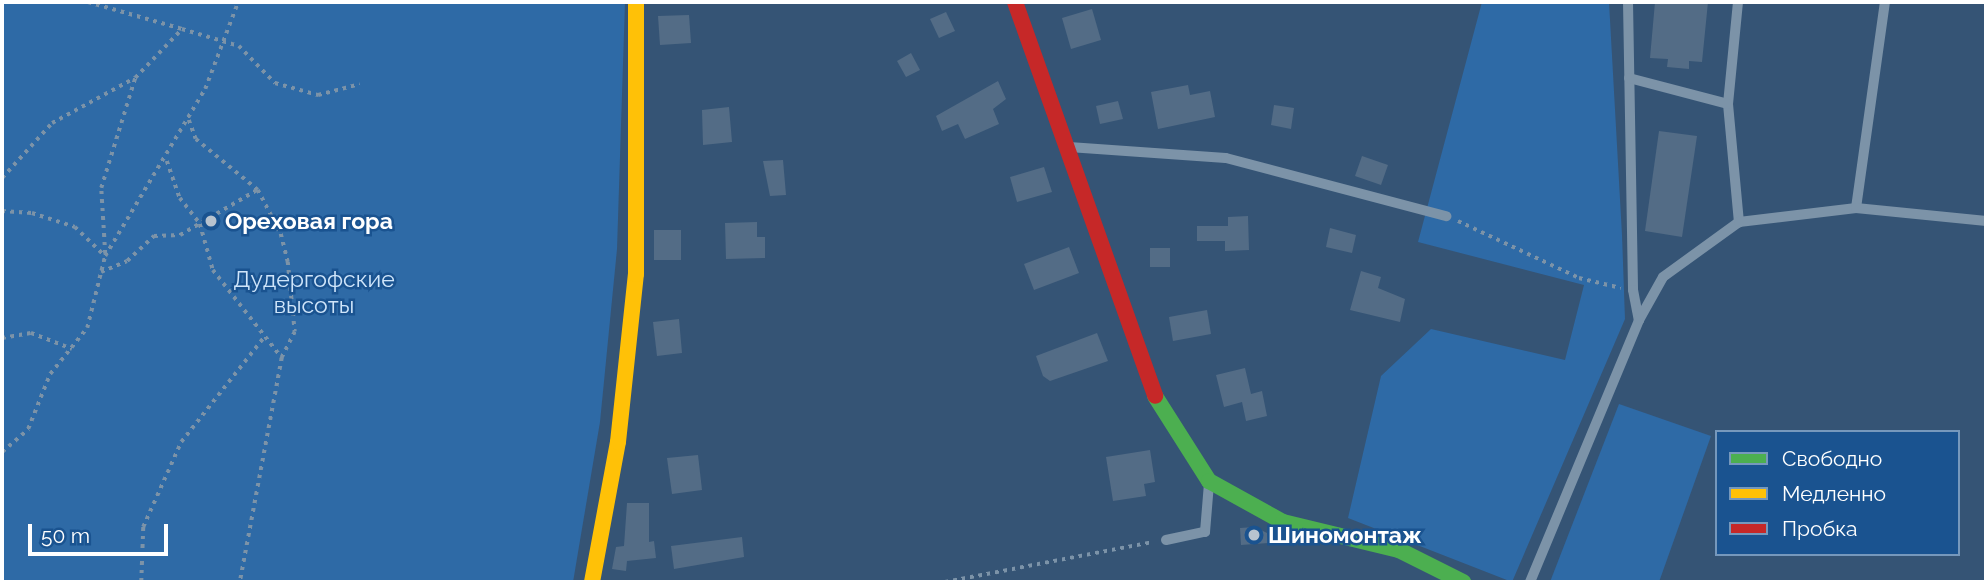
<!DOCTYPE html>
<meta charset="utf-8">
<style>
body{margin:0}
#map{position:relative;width:1988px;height:584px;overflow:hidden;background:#355475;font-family:Raleway,sans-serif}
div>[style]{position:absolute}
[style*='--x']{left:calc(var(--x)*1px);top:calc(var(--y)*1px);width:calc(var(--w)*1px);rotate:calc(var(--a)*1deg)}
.green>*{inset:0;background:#2e6aa6}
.building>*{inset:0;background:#536c86}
.path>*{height:3.5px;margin-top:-1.75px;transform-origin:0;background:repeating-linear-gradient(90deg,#7c93a8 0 3.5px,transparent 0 8.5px)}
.lane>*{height:10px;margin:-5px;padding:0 5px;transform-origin:5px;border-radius:5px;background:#7c93a8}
.fast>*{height:16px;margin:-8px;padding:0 8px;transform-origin:8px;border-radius:8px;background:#4caf50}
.slow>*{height:16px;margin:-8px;padding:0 8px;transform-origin:8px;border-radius:8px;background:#ffc107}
.jam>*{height:16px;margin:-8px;padding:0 8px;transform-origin:8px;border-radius:8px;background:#c62828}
.dots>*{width:19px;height:19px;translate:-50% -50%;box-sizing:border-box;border:4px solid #1a5390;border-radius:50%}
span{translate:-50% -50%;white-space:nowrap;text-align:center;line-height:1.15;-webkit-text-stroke:5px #1a5390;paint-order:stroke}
.poi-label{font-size:23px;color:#fff;font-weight:700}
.left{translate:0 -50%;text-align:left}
.park-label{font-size:23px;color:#cfe5fa}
.frame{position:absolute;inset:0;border:4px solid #fff;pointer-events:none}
.legend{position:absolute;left:1715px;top:430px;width:245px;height:126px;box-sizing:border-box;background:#1a5390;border:2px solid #7698bc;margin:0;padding:9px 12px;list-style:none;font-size:21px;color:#fff}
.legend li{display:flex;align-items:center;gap:14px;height:35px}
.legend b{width:35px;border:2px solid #7698bc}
.scale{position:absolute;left:28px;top:524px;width:140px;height:32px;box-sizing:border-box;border:4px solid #fff;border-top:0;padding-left:9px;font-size:21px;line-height:24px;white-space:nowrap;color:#fff;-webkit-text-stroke:5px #1a5390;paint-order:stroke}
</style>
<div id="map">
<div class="green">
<div style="clip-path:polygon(2px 2px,625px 2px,617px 249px,600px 422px,573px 582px,2px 582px)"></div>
<div style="clip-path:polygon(1482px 2px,1609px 2px,1622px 235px,1625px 319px,1512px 582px,1348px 518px,1381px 376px,1431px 329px,1565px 360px,1584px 285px,1418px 242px)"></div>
<div style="clip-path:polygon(1619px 404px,1711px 436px,1659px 582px,1550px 582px)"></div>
</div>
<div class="building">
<div style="clip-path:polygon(1655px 2px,1708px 2px,1702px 62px,1689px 61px,1689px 69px,1667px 67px,1668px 59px,1650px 58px)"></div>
<div style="clip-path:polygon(1092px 9px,1101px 40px,1071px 49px,1062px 18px)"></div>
<div style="clip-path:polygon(946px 12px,955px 31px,939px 38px,930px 19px)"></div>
<div style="clip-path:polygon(689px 15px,691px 43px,660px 45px,658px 16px)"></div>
<div style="clip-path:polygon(911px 53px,920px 70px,906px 77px,897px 61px)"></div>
<div style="clip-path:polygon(998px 81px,1006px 99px,993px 109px,999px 124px,965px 139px,958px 124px,942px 131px,936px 116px)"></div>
<div style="clip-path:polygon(1188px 85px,1190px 95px,1210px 91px,1215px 117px,1158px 129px,1151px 92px)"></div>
<div style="clip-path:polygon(1118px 101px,1123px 119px,1100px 124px,1096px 106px)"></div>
<div style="clip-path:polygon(1274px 105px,1294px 108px,1291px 129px,1271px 125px)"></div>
<div style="clip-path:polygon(729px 107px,732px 142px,703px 145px,702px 110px)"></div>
<div style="clip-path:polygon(1659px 131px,1697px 136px,1682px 237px,1645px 231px)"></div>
<div style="clip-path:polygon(1362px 156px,1388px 165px,1381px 185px,1355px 176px)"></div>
<div style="clip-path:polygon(783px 160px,786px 195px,770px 196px,763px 161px)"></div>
<div style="clip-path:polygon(1044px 167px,1052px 192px,1017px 202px,1010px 177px)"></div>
<div style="clip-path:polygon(1248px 216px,1249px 250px,1225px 251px,1225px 241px,1197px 241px,1197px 226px,1228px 226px,1228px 217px)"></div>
<div style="clip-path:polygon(757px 222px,757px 237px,765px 237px,765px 258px,726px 259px,725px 223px)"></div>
<div style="clip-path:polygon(1330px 228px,1356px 235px,1352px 253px,1326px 247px)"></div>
<div style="clip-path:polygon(654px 230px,681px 230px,681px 260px,654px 260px)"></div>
<div style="clip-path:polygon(1069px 247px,1079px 273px,1034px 290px,1024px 264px)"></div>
<div style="clip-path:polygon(1150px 248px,1170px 248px,1170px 267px,1150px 267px)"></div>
<div style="clip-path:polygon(1361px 271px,1381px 277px,1378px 288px,1405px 299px,1400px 322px,1350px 310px)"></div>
<div style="clip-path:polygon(1207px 310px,1211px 334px,1173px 341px,1169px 317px)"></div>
<div style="clip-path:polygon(679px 319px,682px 353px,657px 356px,653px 322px)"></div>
<div style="clip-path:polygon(1097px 333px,1108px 361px,1050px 381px,1043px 376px,1036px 356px)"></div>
<div style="clip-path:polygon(1245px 368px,1251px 394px,1262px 391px,1267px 416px,1246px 421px,1242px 402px,1224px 407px,1216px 375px)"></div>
<div style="clip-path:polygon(1150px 450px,1155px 482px,1144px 484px,1146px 496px,1113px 501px,1106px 457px)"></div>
<div style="clip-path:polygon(698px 455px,702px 490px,672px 494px,667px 458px)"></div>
<div style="clip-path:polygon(627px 503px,649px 503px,649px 542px,654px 541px,656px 558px,627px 561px,626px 571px,612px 569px,616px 547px,624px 546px)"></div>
<div style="clip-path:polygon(1255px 527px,1267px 533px,1268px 543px,1241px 545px,1240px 528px)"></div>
<div style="clip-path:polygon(742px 537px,744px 557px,674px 569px,671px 546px)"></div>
</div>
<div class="path">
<div style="--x:88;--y:2;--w:98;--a:16"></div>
<div style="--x:189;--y:120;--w:20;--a:70"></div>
<div style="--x:196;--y:139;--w:80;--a:39.4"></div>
<div style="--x:258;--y:190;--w:50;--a:62.4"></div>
<div style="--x:281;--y:234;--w:29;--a:76"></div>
<div style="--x:288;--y:262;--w:70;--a:84.3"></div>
<div style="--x:295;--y:332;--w:29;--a:117"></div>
<div style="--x:282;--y:358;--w:228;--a:100.6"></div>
<div style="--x:167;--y:161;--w:39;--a:71"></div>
<div style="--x:180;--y:198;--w:33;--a:52"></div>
<div style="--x:200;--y:224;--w:48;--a:74.2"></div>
<div style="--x:213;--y:270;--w:112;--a:51.9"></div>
<div style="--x:2;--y:178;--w:74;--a:-47.7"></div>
<div style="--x:52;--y:123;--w:94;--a:-28.5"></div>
<div style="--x:2;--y:211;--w:30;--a:4"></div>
<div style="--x:32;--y:213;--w:45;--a:18"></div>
<div style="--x:75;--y:227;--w:40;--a:44"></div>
<div style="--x:1458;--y:221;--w:134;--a:25.2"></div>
<div style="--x:1579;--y:278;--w:43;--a:13.4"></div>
<div style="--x:105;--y:254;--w:66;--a:-93.5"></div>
<div style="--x:101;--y:188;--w:115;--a:-72.8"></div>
<div style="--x:135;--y:78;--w:68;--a:-46.2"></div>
<div style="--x:182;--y:29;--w:59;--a:16.6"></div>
<div style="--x:239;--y:46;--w:52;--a:45.8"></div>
<div style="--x:275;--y:83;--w:45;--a:15.6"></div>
<div style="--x:318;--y:95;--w:43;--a:-14.7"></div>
<div style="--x:101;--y:272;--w:28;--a:-23"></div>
<div style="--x:127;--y:261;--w:37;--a:-43"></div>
<div style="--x:154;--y:236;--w:26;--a:-2"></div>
<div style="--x:180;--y:235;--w:89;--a:-30.3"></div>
<div style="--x:2;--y:338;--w:29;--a:-10"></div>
<div style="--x:31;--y:333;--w:44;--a:21.3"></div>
<div style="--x:2;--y:452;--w:35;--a:-41"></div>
<div style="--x:28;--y:429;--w:59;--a:-68.2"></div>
<div style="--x:50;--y:374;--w:59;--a:-51.2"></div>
<div style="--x:87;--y:328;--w:74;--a:-76"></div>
<div style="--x:105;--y:256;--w:195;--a:-59.1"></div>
<div style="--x:205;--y:89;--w:93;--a:-69.2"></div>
<div style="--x:141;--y:582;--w:55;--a:-87.9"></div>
<div style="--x:143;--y:527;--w:93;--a:-65.9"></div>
<div style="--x:181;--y:442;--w:135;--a:-51.6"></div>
<div style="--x:945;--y:582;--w:211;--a:-10.9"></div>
</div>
<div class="lane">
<div style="--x:1628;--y:2;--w:288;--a:89"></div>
<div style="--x:1633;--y:290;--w:31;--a:79"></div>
<div style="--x:1738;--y:2;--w:102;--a:95.6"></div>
<div style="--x:1728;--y:104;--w:119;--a:84.7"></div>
<div style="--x:1629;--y:78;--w:102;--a:14.7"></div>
<div style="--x:1069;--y:147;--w:157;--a:4"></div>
<div style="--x:1226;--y:158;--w:228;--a:14.8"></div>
<div style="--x:1856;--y:208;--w:208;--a:-82"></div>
<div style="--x:1166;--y:540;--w:40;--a:-12"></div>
<div style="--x:1205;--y:532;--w:49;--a:-85.3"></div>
<div style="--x:1530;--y:582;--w:284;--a:-67.4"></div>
<div style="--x:1639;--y:320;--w:49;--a:-60.8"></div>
<div style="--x:1663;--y:277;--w:94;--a:-35.9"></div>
<div style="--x:1739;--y:222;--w:118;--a:-6.8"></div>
<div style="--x:1856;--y:208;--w:131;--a:5.7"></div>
</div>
<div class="fast">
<div style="--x:1155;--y:396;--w:101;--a:57.6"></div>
<div style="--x:1209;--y:481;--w:85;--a:29"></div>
<div style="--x:1283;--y:522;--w:119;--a:13.6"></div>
<div style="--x:1399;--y:550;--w:72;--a:26.6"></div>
</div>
<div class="slow">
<div style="--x:592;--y:582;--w:142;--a:-79.5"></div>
<div style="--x:618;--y:442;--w:169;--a:-83.9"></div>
<div style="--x:636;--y:274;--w:272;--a:-90"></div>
</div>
<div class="jam">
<div style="--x:1015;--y:2;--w:418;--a:70.4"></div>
</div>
<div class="dots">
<div style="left:211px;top:221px;background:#b8c3cf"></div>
<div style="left:1254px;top:535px;background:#b8c3cf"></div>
</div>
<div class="poi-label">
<span class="left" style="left:225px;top:221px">Ореховая гора</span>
<span class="left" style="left:1268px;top:535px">Шиномонтаж</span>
</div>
<div class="park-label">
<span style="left:314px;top:292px">Дудергофские<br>высоты</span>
</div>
<div class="frame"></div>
<ul class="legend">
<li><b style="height:9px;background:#4caf50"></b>Свободно</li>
<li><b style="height:9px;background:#ffc107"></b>Медленно</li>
<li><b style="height:9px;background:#c62828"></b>Пробка</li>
</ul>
<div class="scale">50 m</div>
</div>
